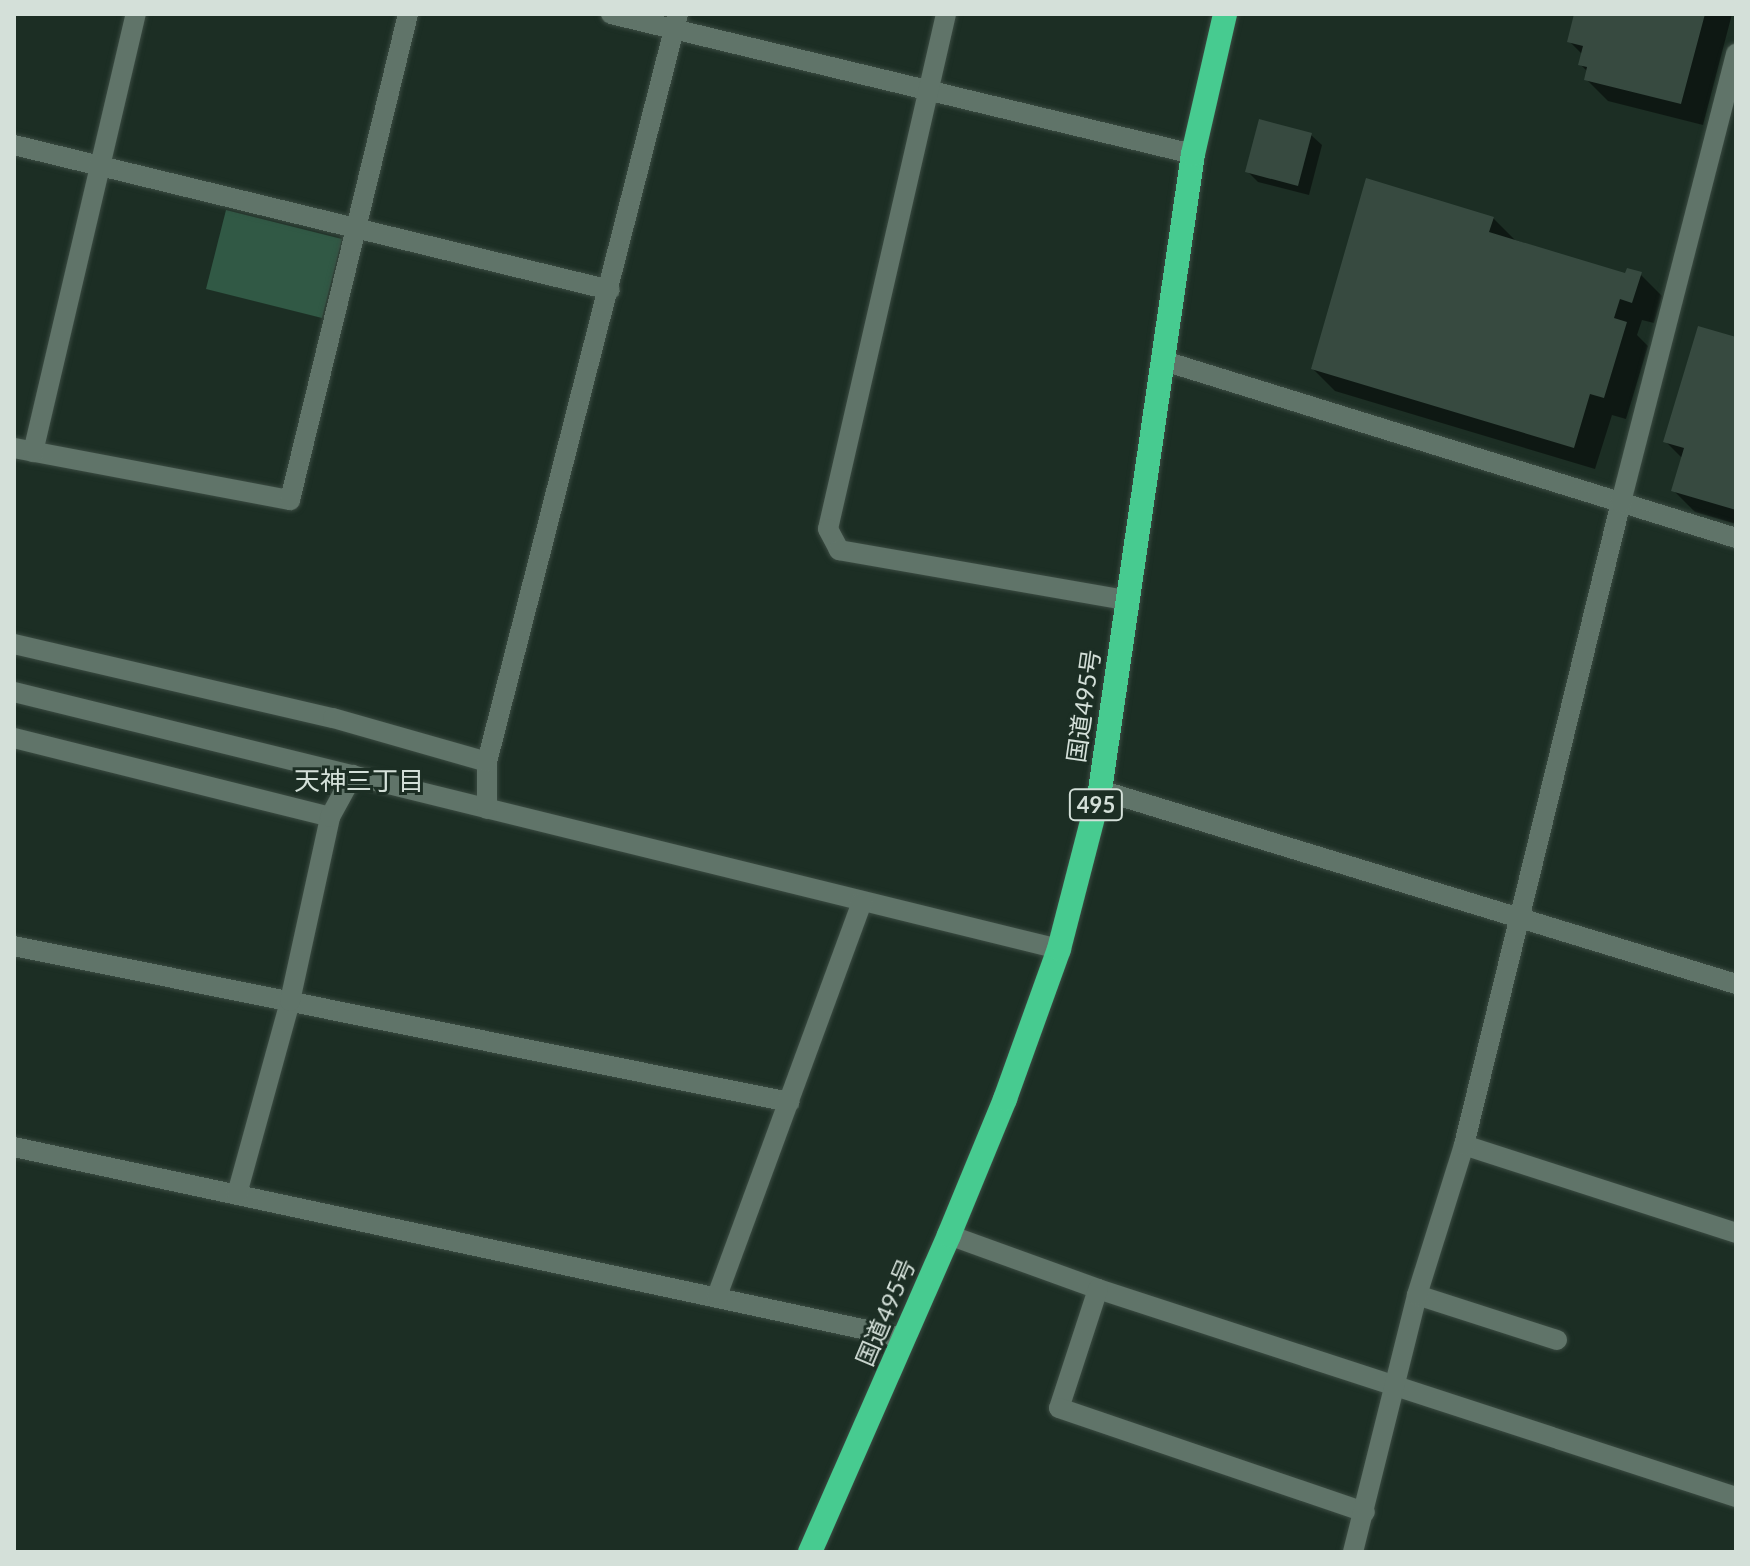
<!DOCTYPE html>
<meta charset="utf-8">
<style>
body{margin:0}
#map{position:relative;width:1750px;height:1566px;overflow:hidden;background:#1c2e24;font-family:Lato,"Noto Sans JP",sans-serif}
div>[style]{position:absolute}
[style*='--x']{left:calc(var(--x)*1px);top:calc(var(--y)*1px);width:calc(var(--w)*1px);rotate:calc(var(--a)*1deg)}
.green>*{inset:0;background:#315945}
.shadow>*{inset:0;background:#0007}
.building>*{inset:0;background:#374a40}
.roads{filter:drop-shadow(0 0 2px #3b4b42) drop-shadow(0 0 2px #3b4b42)}
.minor>*{height:20px;margin:-10px;padding:0 10px;transform-origin:10px;border-radius:10px;background:#607469}
.highway>*{height:24px;margin:-12px;padding:0 12px;transform-origin:12px;border-radius:12px;background:#47cb90}
span{translate:-50% -50%;white-space:nowrap;text-align:center;line-height:1.15;-webkit-text-stroke:6px #1c2e24;paint-order:stroke}
.shield-label span{padding:2px 6px;background:#1c2e24;border:2px solid;border-radius:6px;-webkit-text-stroke-width:0}
.shield-label{font-size:22px;color:#d4e0d9;font-weight:700}
.street-label{font-size:24px;color:#d4e0d9}
.neighbourhood-label{font-size:26px;color:#d4e0d9}
.frame{position:absolute;inset:0;border:16px solid #d4e0d9;pointer-events:none}
</style>
<div id="map">
<div class="green">
<div style="clip-path:polygon(226px 210px,342px 239px,322px 318px,206px 289px)"></div>
</div>
<div class="shadow">
<div style="clip-path:polygon(1576px 14px,1732px 14px,1703px 125px,1608px 101px,1586px 79px,1588px 72px,1581px 65px,1583px 55px,1569px 41px)"></div>
<div style="clip-path:polygon(1311px 135px,1322px 145px,1309px 195px,1258px 182px,1248px 172px)"></div>
<div style="clip-path:polygon(1493px 218px,1515px 240px,1627px 276px,1640px 274px,1662px 296px,1654px 323px,1642px 320px,1637px 335px,1648px 346px,1626px 419px,1612px 415px,1595px 469px,1335px 391px,1313px 369px)"></div>
<div style="clip-path:polygon(1736px 339px,1736px 524px,1695px 512px,1673px 490px,1683px 459px,1665px 441px)"></div>
</div>
<div class="building">
<div style="clip-path:polygon(1574px 14px,1705px 14px,1681px 104px,1584px 80px,1587px 67px,1578px 65px,1583px 46px,1567px 42px)"></div>
<div style="clip-path:polygon(1259px 119px,1312px 133px,1298px 186px,1245px 172px)"></div>
<div style="clip-path:polygon(1366px 178px,1494px 217px,1489px 232px,1625px 273px,1627px 268px,1642px 272px,1632px 303px,1620px 299px,1614px 318px,1627px 322px,1604px 398px,1590px 394px,1574px 448px,1311px 369px)"></div>
<div style="clip-path:polygon(1698px 326px,1736px 337px,1736px 510px,1671px 491px,1684px 448px,1663px 442px)"></div>
</div>
<div class="roads">
<div class="minor">
<div style="--x:611;--y:14;--w:599;--a:13.53"></div>
<div style="--x:946;--y:14;--w:528;--a:102.91"></div>
<div style="--x:828;--y:529;--w:24;--a:62"></div>
<div style="--x:839;--y:550;--w:290;--a:9.9"></div>
<div style="--x:14;--y:145;--w:613;--a:13.67"></div>
<div style="--x:1161;--y:360;--w:602;--a:17.2"></div>
<div style="--x:14;--y:448;--w:281;--a:10.7"></div>
<div style="--x:290;--y:500;--w:500;--a:-76.35"></div>
<div style="--x:33;--y:452;--w:450;--a:-76.8"></div>
<div style="--x:14;--y:644;--w:327;--a:13.1"></div>
<div style="--x:333;--y:718;--w:160;--a:15.9"></div>
<div style="--x:14;--y:692;--w:1076;--a:13.82"></div>
<div style="--x:14;--y:738;--w:326;--a:14"></div>
<div style="--x:1100;--y:790;--w:665;--a:16.96"></div>
<div style="--x:487;--y:809;--w:47;--a:-90"></div>
<div style="--x:487;--y:762;--w:772;--a:-75.68"></div>
<div style="--x:14;--y:946;--w:791;--a:11.38"></div>
<div style="--x:1464;--y:1145;--w:286;--a:17.9"></div>
<div style="--x:14;--y:1147;--w:910;--a:12.11"></div>
<div style="--x:237;--y:1194;--w:200;--a:-74.6"></div>
<div style="--x:290;--y:1001;--w:188;--a:-77.7"></div>
<div style="--x:330;--y:817;--w:48;--a:-61.3"></div>
<div style="--x:949;--y:1235;--w:158;--a:19.9"></div>
<div style="--x:1098;--y:1289;--w:671;--a:18.06"></div>
<div style="--x:1098;--y:1289;--w:125;--a:108.1"></div>
<div style="--x:1059;--y:1408;--w:323;--a:18.8"></div>
<div style="--x:1417;--y:1295;--w:147;--a:17.8"></div>
<div style="--x:717;--y:1296;--w:420;--a:-69.8"></div>
<div style="--x:1353;--y:1552;--w:265;--a:-76"></div>
<div style="--x:1417;--y:1295;--w:157;--a:-72.6"></div>
<div style="--x:1464;--y:1145;--w:662;--a:-76.28"></div>
<div style="--x:1621;--y:502;--w:463;--a:-75.6"></div>
</div>
<div class="highway">
<div style="--x:810;--y:1552;--w:346;--a:-66.3"></div>
<div style="--x:949;--y:1235;--w:147;--a:-67.6"></div>
<div style="--x:1005;--y:1099;--w:159;--a:-70.2"></div>
<div style="--x:1059;--y:949;--w:164;--a:-75.5"></div>
<div style="--x:1100;--y:790;--w:643;--a:-81.68"></div>
<div style="--x:1193;--y:154;--w:144;--a:-77.1"></div>
</div>
</div>
<div class="shield-label">
<span style="left:1096px;top:805px">495</span>
</div>
<div class="street-label">
<span style="left:1083px;top:706px;rotate:-82deg">国道495号</span>
<span style="left:885px;top:1312px;rotate:-67deg">国道495号</span>
</div>
<div class="neighbourhood-label">
<span style="left:359px;top:781px">天神三丁目</span>
</div>
<div class="frame"></div>
</div>
